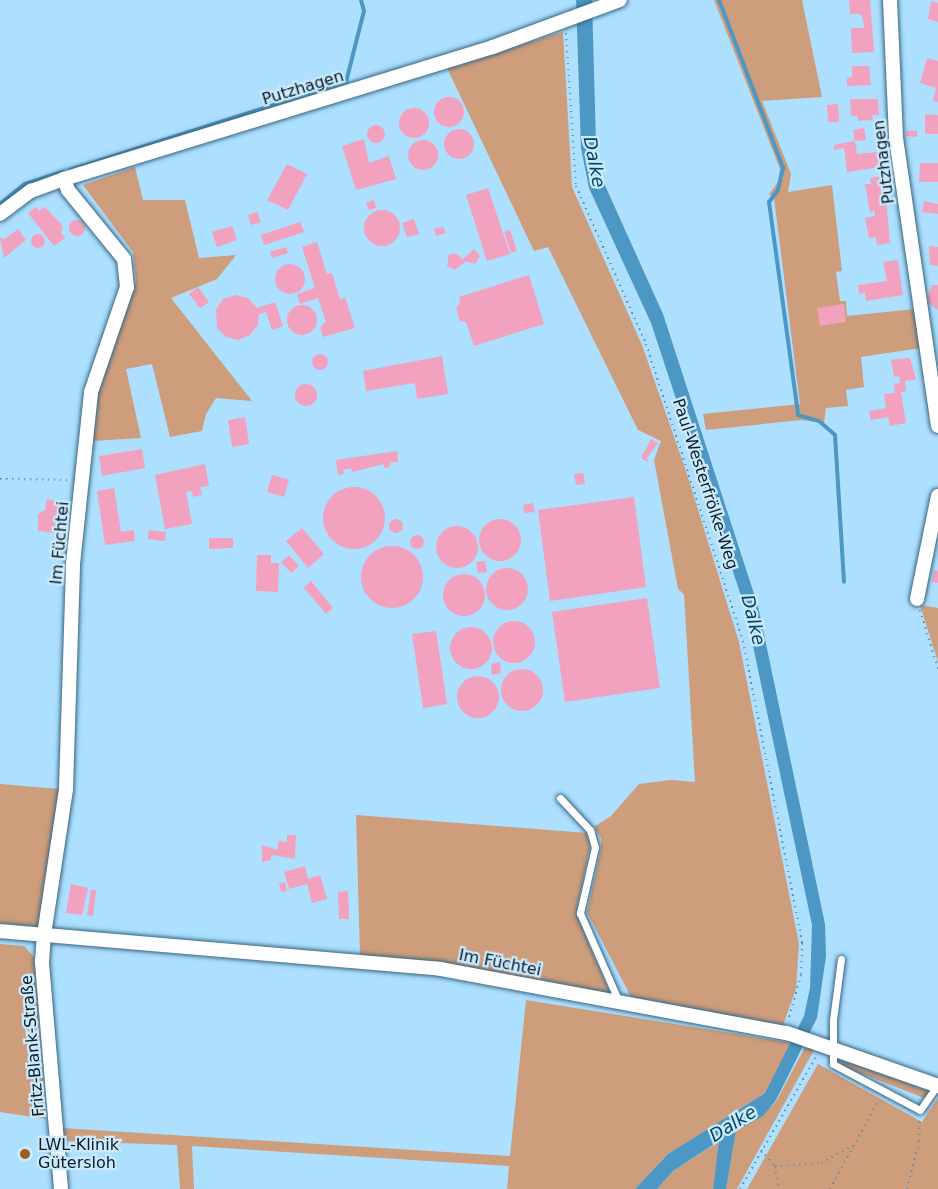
<!DOCTYPE html>
<meta charset="utf-8">
<style>
body{margin:0}
#map{position:relative;width:938px;height:1189px;overflow:hidden;background:#addfff;font-family:"DejaVu Sans",sans-serif}
div>[style]{position:absolute}
[style*='--x']{left:calc(var(--x)*1px);top:calc(var(--y)*1px);width:calc(var(--w)*1px);rotate:calc(var(--a)*1deg)}
.green>*{inset:0;background:#ce9d7b}
.water>*{inset:0;background:#4c97c4}
.stream>*{height:4px;margin:-2px;padding:0 2px;transform-origin:2px;border-radius:2px;background:#4c97c4}
.building>*{inset:0;background:#f2a2be}
.round{border-radius:50%}
.path>*{height:2px;margin-top:-1px;transform-origin:0;background:repeating-linear-gradient(90deg,#698ea6 0 1.5px,transparent 0 6px)}
.roads{filter:drop-shadow(0 0 2px #366581) drop-shadow(0 0 2px #366581)}
.service>*{height:7px;margin:-3.5px;padding:0 3.5px;transform-origin:3.5px;border-radius:3.5px;background:#fff}
.minor>*{height:14px;margin:-7px;padding:0 7px;transform-origin:7px;border-radius:7px;background:#fff}
.dots>*{width:16px;height:16px;translate:-50% -50%;box-sizing:border-box;border:3px solid #cbe9fc;border-radius:50%}
span{translate:-50% -50%;white-space:nowrap;text-align:center;line-height:1.15;-webkit-text-stroke:4.5px #cbe9fc;paint-order:stroke}
.street-label{font-size:16px;color:#081b27}
.poi-label{font-size:16px;color:#081b27}
.left{translate:0 -50%;text-align:left}
.water-label{font-size:18px;color:#034462;font-style:italic}
</style>
<div id="map">
<div class="green">
<div style="clip-path:polygon(714px 0,802px 0,822px 97px,762px 101px,791px 174px,788px 192px,832px 185px,842px 271px,836px 272px,840px 301px,846px 301px,847px 316px,915px 309px,921px 348px,861px 357px,864px 387px,846px 390px,848px 406px,826px 408px,824px 423px,801px 420px,706px 430px,703px 414px,800px 404px,774px 198px,769px 194px,778px 182px,780px 169px)"></div>
<div style="clip-path:polygon(563px 32px,572px 187px,642px 345px,687px 474px,739px 642px,799px 944px,796px 989px,783px 1025px,631px 997px,587px 912px,601px 849px,601px 838px,594px 827px,611px 816px,639px 784px,671px 780px,695px 782px,684px 594px,678px 589px,654px 460px,661px 441px,638px 430px,548px 247px,534px 251px,447px 68px)"></div>
<div style="clip-path:polygon(135px 167px,143px 200px,185px 200px,199px 258px,236px 255px,217px 279px,171px 298px,252px 401px,216px 398px,206px 414px,202px 431px,170px 437px,152px 364px,126px 369px,141px 438px,92px 441px,96px 392px,136px 281px,133px 252px,83px 185px)"></div>
<div style="clip-path:polygon(920px 605px,938px 608px,938px 662px)"></div>
<div style="clip-path:polygon(0 784px,59px 789px,40px 927px,0 923px)"></div>
<div style="clip-path:polygon(356px 815px,587px 833px,590px 847px,576px 913px,610px 993px,442px 963px,360px 955px)"></div>
<div style="clip-path:polygon(0 944px,24px 946px,34px 957px,46px 1119px,0 1112px)"></div>
<div style="clip-path:polygon(526px 1000px,792px 1043px,765px 1093px,668px 1154px,635px 1189px,507px 1189px,509px 1166px,192px 1146px,194px 1189px,180px 1189px,177px 1145px,63px 1141px,62px 1128px,510px 1156px)"></div>
<div style="clip-path:polygon(805px 1047px,814px 1050px,737px 1189px,726px 1189px,736px 1131px,763px 1115px,777px 1100px)"></div>
<div style="clip-path:polygon(842px 1060px,930px 1091px,927px 1099px,842px 1066px)"></div>
<div style="clip-path:polygon(818px 1064px,922px 1122px,938px 1098px,938px 1189px,747px 1189px)"></div>
<div style="clip-path:polygon(720px 1141px,713px 1189px,657px 1189px,673px 1171px)"></div>
</div>
<div class="water">
<div style="clip-path:polygon(576px 0,592px 0,596px 145px,603px 181px,663px 314px,758px 606px,825px 924px,826px 956px,817px 1018px,776px 1100px,763px 1116px,736px 1131px,726px 1189px,713px 1189px,719px 1141px,673px 1171px,657px 1189px,635px 1189px,668px 1154px,765px 1093px,804px 1016px,810px 988px,812px 925px,745px 608px,651px 323px,589px 188px,581px 148px)"></div>
</div>
<div class="stream">
<div style="--x:719;--y:0;--w:180;--a:69.1"></div>
<div style="--x:783;--y:168;--w:23;--a:103"></div>
<div style="--x:778;--y:190;--w:15;--a:127"></div>
<div style="--x:769;--y:202;--w:215;--a:82.2"></div>
<div style="--x:798;--y:415;--w:22;--a:16"></div>
<div style="--x:819;--y:421;--w:21;--a:41"></div>
<div style="--x:835;--y:435;--w:147;--a:86.5"></div>
<div style="--x:70;--y:170;--w:290;--a:-17.7"></div>
<div style="--x:346;--y:82;--w:73;--a:-75.8"></div>
<div style="--x:364;--y:11;--w:11;--a:-105"></div>
<div style="--x:0;--y:204;--w:32;--a:-39"></div>
<div style="--x:25;--y:184;--w:40;--a:-18"></div>
</div>
<div class="building">
<div style="clip-path:polygon(849px 0,870px 0,874px 52px,852px 53px,851px 28px,864px 28px,863px 19px,860px 14px,850px 14px)"></div>
<div style="clip-path:polygon(931px 1px,938px 3px,938px 22px,928px 19px)"></div>
<div style="clip-path:polygon(927px 58px,938px 61px,938px 102px,933px 101px,936px 88px,920px 83px)"></div>
<div style="clip-path:polygon(852px 66px,869px 66px,871px 85px,847px 86px,847px 78px,852px 77px)"></div>
<div class="round" style="left:434px;top:97px;width:30px;height:30px"></div>
<div style="clip-path:polygon(850px 99px,878px 99px,879px 115px,872px 115px,873px 120px,858px 121px,858px 116px,851px 116px)"></div>
<div style="clip-path:polygon(838px 104px,839px 122px,828px 122px,827px 105px)"></div>
<div class="round" style="left:399px;top:108px;width:30px;height:30px"></div>
<div style="clip-path:polygon(925px 114px,938px 115px,938px 134px,925px 134px)"></div>
<div class="round" style="left:367px;top:125px;width:18px;height:18px"></div>
<div style="clip-path:polygon(864px 128px,866px 140px,855px 141px,857px 154px,879px 152px,881px 167px,847px 172px,844px 148px,834px 150px,834px 145px,855px 141px,853px 130px)"></div>
<div class="round" style="left:444px;top:129px;width:30px;height:30px"></div>
<div style="clip-path:polygon(906px 131px,917px 131px,917px 137px,906px 136px)"></div>
<div style="clip-path:polygon(364px 139px,369px 163px,389px 156px,396px 179px,356px 190px,342px 146px)"></div>
<div class="round" style="left:408px;top:140px;width:30px;height:30px"></div>
<div style="clip-path:polygon(920px 163px,938px 163px,938px 182px,919px 182px)"></div>
<div style="clip-path:polygon(287px 164px,307px 174px,288px 210px,267px 200px)"></div>
<div style="clip-path:polygon(884px 176px,890px 243px,877px 245px,876px 237px,869px 238px,865px 218px,875px 216px,875px 211px,870px 212px,865px 184px,871px 184px,870px 178px)"></div>
<div style="clip-path:polygon(488px 188px,510px 254px,487px 261px,466px 195px)"></div>
<div style="clip-path:polygon(374px 200px,376px 208px,369px 210px,366px 203px)"></div>
<div style="clip-path:polygon(924px 201px,938px 204px,938px 214px,922px 212px)"></div>
<div style="clip-path:polygon(36px 207px,39px 211px,45px 207px,63px 226px,61px 233px,65px 238px,54px 246px,28px 213px)"></div>
<div class="round" style="left:364px;top:210px;width:36px;height:36px"></div>
<div style="clip-path:polygon(257px 212px,261px 222px,251px 225px,248px 215px)"></div>
<div style="clip-path:polygon(414px 219px,419px 234px,407px 237px,402px 223px)"></div>
<div class="round" style="left:69px;top:220px;width:16px;height:16px"></div>
<div style="clip-path:polygon(300px 222px,304px 232px,264px 245px,261px 235px)"></div>
<div style="clip-path:polygon(232px 226px,237px 240px,217px 247px,212px 232px)"></div>
<div style="clip-path:polygon(443px 227px,446px 233px,436px 236px,434px 229px)"></div>
<div style="clip-path:polygon(18px 229px,26px 240px,4px 258px,0 238px,5px 239px)"></div>
<div style="clip-path:polygon(510px 230px,517px 251px,511px 253px,504px 232px)"></div>
<div class="round" style="left:31px;top:234px;width:14px;height:14px"></div>
<div style="clip-path:polygon(317px 242px,327px 274px,332px 273px,340px 299px,345px 297px,355px 328px,323px 337px,320px 327px,326px 322px,318px 298px,300px 304px,297px 294px,315px 288px,302px 247px)"></div>
<div style="clip-path:polygon(929px 246px,938px 247px,938px 266px,930px 265px)"></div>
<div style="clip-path:polygon(286px 247px,288px 253px,272px 258px,270px 252px)"></div>
<div style="clip-path:polygon(474px 249px,480px 256px,475px 264px,466px 261px,455px 270px,447px 266px,449px 254px,457px 254px,463px 259px)"></div>
<div style="clip-path:polygon(898px 260px,903px 295px,866px 301px,865px 293px,859px 294px,858px 285px,887px 281px,883px 262px)"></div>
<div class="round" style="left:275px;top:264px;width:30px;height:30px"></div>
<div style="clip-path:polygon(529px 275px,544px 324px,474px 346px,466px 322px,460px 321px,456px 308px,460px 303px,459px 297px)"></div>
<div style="clip-path:polygon(932px 285px,938px 285px,938px 310px,926px 301px)"></div>
<div style="clip-path:polygon(198px 287px,209px 302px,200px 308px,189px 294px)"></div>
<div style="clip-path:polygon(235px 295px,248px 298px,257px 308px,275px 302px,283px 326px,272px 330px,266px 312px,259px 314px,258px 325px,250px 335px,238px 340px,226px 337px,217px 328px,216px 310px,223px 299px)"></div>
<div style="clip-path:polygon(844px 304px,846px 322px,820px 326px,817px 308px)"></div>
<div class="round" style="left:287px;top:305px;width:30px;height:30px"></div>
<div class="round" style="left:312px;top:354px;width:16px;height:16px"></div>
<div style="clip-path:polygon(442px 356px,448px 394px,417px 399px,415px 383px,366px 391px,363px 371px)"></div>
<div style="clip-path:polygon(910px 358px,916px 379px,905px 381px,906px 391px,901px 392px,906px 423px,890px 426px,888px 417px,871px 420px,869px 411px,886px 408px,884px 394px,895px 393px,894px 384px,900px 383px,899px 376px,894px 377px,891px 360px)"></div>
<div class="round" style="left:295px;top:384px;width:22px;height:22px"></div>
<div style="clip-path:polygon(245px 417px,249px 444px,232px 447px,228px 420px)"></div>
<div style="clip-path:polygon(651px 439px,658px 443px,647px 458px,648px 462px,641px 458px)"></div>
<div style="clip-path:polygon(142px 449px,145px 468px,102px 476px,99px 456px)"></div>
<div style="clip-path:polygon(397px 451px,398px 462px,390px 463px,390px 467px,384px 468px,384px 464px,352px 472px,351px 468px,343px 470px,344px 474px,338px 475px,336px 460px)"></div>
<div style="clip-path:polygon(205px 464px,209px 486px,200px 487px,202px 495px,193px 497px,192px 491px,186px 492px,192px 524px,165px 529px,155px 475px)"></div>
<div style="clip-path:polygon(583px 473px,585px 484px,576px 485px,574px 474px)"></div>
<div style="clip-path:polygon(272px 475px,289px 480px,284px 497px,267px 492px)"></div>
<div class="round" style="left:323px;top:487px;width:62px;height:62px"></div>
<div style="clip-path:polygon(114px 488px,121px 532px,134px 530px,135px 541px,105px 545px,97px 491px)"></div>
<div style="clip-path:polygon(634px 497px,646px 587px,550px 601px,538px 510px)"></div>
<div style="clip-path:polygon(47px 499px,63px 502px,55px 533px,38px 531px,38px 514px,45px 510px)"></div>
<div style="clip-path:polygon(533px 503px,535px 512px,524px 513px,523px 505px)"></div>
<div class="round" style="left:389px;top:519px;width:14px;height:14px"></div>
<div class="round" style="left:479px;top:519px;width:42px;height:42px"></div>
<div class="round" style="left:436px;top:526px;width:42px;height:42px"></div>
<div style="clip-path:polygon(302px 528px,324px 554px,308px 568px,286px 541px)"></div>
<div style="clip-path:polygon(149px 530px,166px 532px,165px 541px,148px 539px)"></div>
<div class="round" style="left:410px;top:535px;width:14px;height:14px"></div>
<div style="clip-path:polygon(209px 538px,233px 538px,233px 548px,209px 549px)"></div>
<div class="round" style="left:361px;top:546px;width:62px;height:62px"></div>
<div style="clip-path:polygon(257px 555px,271px 555px,271px 563px,279px 563px,278px 592px,256px 591px)"></div>
<div style="clip-path:polygon(289px 555px,299px 566px,291px 573px,281px 562px)"></div>
<div style="clip-path:polygon(485px 561px,487px 572px,478px 573px,476px 562px)"></div>
<div class="round" style="left:486px;top:568px;width:42px;height:42px"></div>
<div style="clip-path:polygon(934px 570px,938px 571px,938px 583px,932px 582px)"></div>
<div class="round" style="left:443px;top:574px;width:42px;height:42px"></div>
<div style="clip-path:polygon(311px 581px,333px 608px,326px 614px,304px 588px)"></div>
<div style="clip-path:polygon(647px 598px,660px 688px,565px 702px,552px 612px)"></div>
<div class="round" style="left:493px;top:621px;width:42px;height:42px"></div>
<div class="round" style="left:450px;top:627px;width:42px;height:42px"></div>
<div style="clip-path:polygon(436px 631px,447px 704px,423px 708px,412px 634px)"></div>
<div style="clip-path:polygon(500px 662px,501px 673px,492px 675px,491px 664px)"></div>
<div class="round" style="left:501px;top:669px;width:42px;height:42px"></div>
<div class="round" style="left:457px;top:676px;width:42px;height:42px"></div>
<div style="clip-path:polygon(287px 835px,296px 835px,295px 859px,271px 855px,271px 860px,262px 862px,262px 845px,278px 850px,278px 841px,287px 842px)"></div>
<div style="clip-path:polygon(305px 866px,308px 879px,320px 875px,327px 899px,312px 903px,307px 884px,289px 889px,284px 872px)"></div>
<div style="clip-path:polygon(285px 882px,287px 891px,281px 892px,279px 883px)"></div>
<div style="clip-path:polygon(71px 884px,88px 888px,82px 915px,66px 913px)"></div>
<div style="clip-path:polygon(91px 890px,96px 890px,93px 916px,87px 915px)"></div>
<div style="clip-path:polygon(348px 891px,349px 919px,339px 919px,338px 892px)"></div>
</div>
<div class="path">
<div style="--x:566;--y:33;--w:153;--a:86.3"></div>
<div style="--x:576;--y:186;--w:173;--a:66.1"></div>
<div style="--x:646;--y:344;--w:312;--a:71.9"></div>
<div style="--x:743;--y:641;--w:308;--a:78.9"></div>
<div style="--x:802;--y:943;--w:32;--a:92"></div>
<div style="--x:801;--y:975;--w:48;--a:105.8"></div>
<div style="--x:0;--y:479;--w:70;--a:0.8"></div>
<div style="--x:920;--y:610;--w:62;--a:73"></div>
<div style="--x:761;--y:1150;--w:21;--a:49"></div>
<div style="--x:775;--y:1166;--w:23;--a:80"></div>
<div style="--x:775;--y:1166;--w:46;--a:-3.7"></div>
<div style="--x:821;--y:1163;--w:35;--a:-29"></div>
<div style="--x:740;--y:1189;--w:152;--a:-60.1"></div>
<div style="--x:830;--y:1189;--w:102;--a:-61.4"></div>
<div style="--x:907;--y:1189;--w:49;--a:-76"></div>
<div style="--x:919;--y:1141;--w:22;--a:-87"></div>
</div>
<div class="roads">
<div class="service">
<div style="--x:560;--y:798;--w:44;--a:46.8"></div>
<div style="--x:590;--y:830;--w:18;--a:74"></div>
<div style="--x:595;--y:847;--w:68;--a:102.8"></div>
<div style="--x:580;--y:913;--w:97;--a:66.3"></div>
<div style="--x:841;--y:959;--w:62;--a:97.5"></div>
<div style="--x:833;--y:1020;--w:44;--a:90"></div>
<div style="--x:833;--y:1064;--w:98;--a:27.9"></div>
<div style="--x:920;--y:1110;--w:29;--a:-55"></div>
</div>
<div class="minor">
<div style="--x:890;--y:0;--w:138;--a:87.5"></div>
<div style="--x:896;--y:138;--w:291;--a:81.7"></div>
<div style="--x:0;--y:214;--w:39;--a:-37"></div>
<div style="--x:31;--y:191;--w:35;--a:-20"></div>
<div style="--x:64;--y:179;--w:449;--a:-17.1"></div>
<div style="--x:493;--y:47;--w:135;--a:-20.3"></div>
<div style="--x:917;--y:599;--w:105;--a:-78.5"></div>
<div style="--x:0;--y:931;--w:442;--a:4.9"></div>
<div style="--x:440;--y:969;--w:353;--a:10.5"></div>
<div style="--x:787;--y:1033;--w:160;--a:19.3"></div>
<div style="--x:61;--y:1189;--w:228;--a:-94.8"></div>
<div style="--x:42;--y:962;--w:27;--a:-86"></div>
<div style="--x:44;--y:935;--w:148;--a:-81.4"></div>
<div style="--x:66;--y:789;--w:225;--a:-88.2"></div>
<div style="--x:73;--y:564;--w:173;--a:-84"></div>
<div style="--x:91;--y:392;--w:111;--a:-71.1"></div>
<div style="--x:127;--y:287;--w:28;--a:-96"></div>
<div style="--x:124;--y:259;--w:89;--a:-129.1"></div>
<div style="--x:68;--y:190;--w:12;--a:-110"></div>
</div>
</div>
<div class="dots">
<div style="left:25px;top:1154px;background:#9c5c26"></div>
</div>
<div class="street-label">
<span style="left:303px;top:88px;rotate:-17deg">Putzhagen</span>
<span style="left:884px;top:162px;rotate:-97deg">Putzhagen</span>
<span style="left:705px;top:484px;rotate:72deg">Paul-Westerfrölke-Weg</span>
<span style="left:60px;top:543px;rotate:-85deg">Im Füchtei</span>
<span style="left:500px;top:963px;rotate:11deg">Im Füchtei</span>
<span style="left:33px;top:1046px;rotate:-95deg">Fritz-Blank-Straße</span>
</div>
<div class="poi-label">
<span class="left" style="left:38px;top:1154px">LWL-Klinik<br>Gütersloh</span>
</div>
<div class="water-label">
<span style="left:594px;top:162px;rotate:79deg">Dalke</span>
<span style="left:753px;top:620px;rotate:76deg">Dalke</span>
<span style="left:733px;top:1124px;rotate:-32deg">Dalke</span>
</div>
</div>
